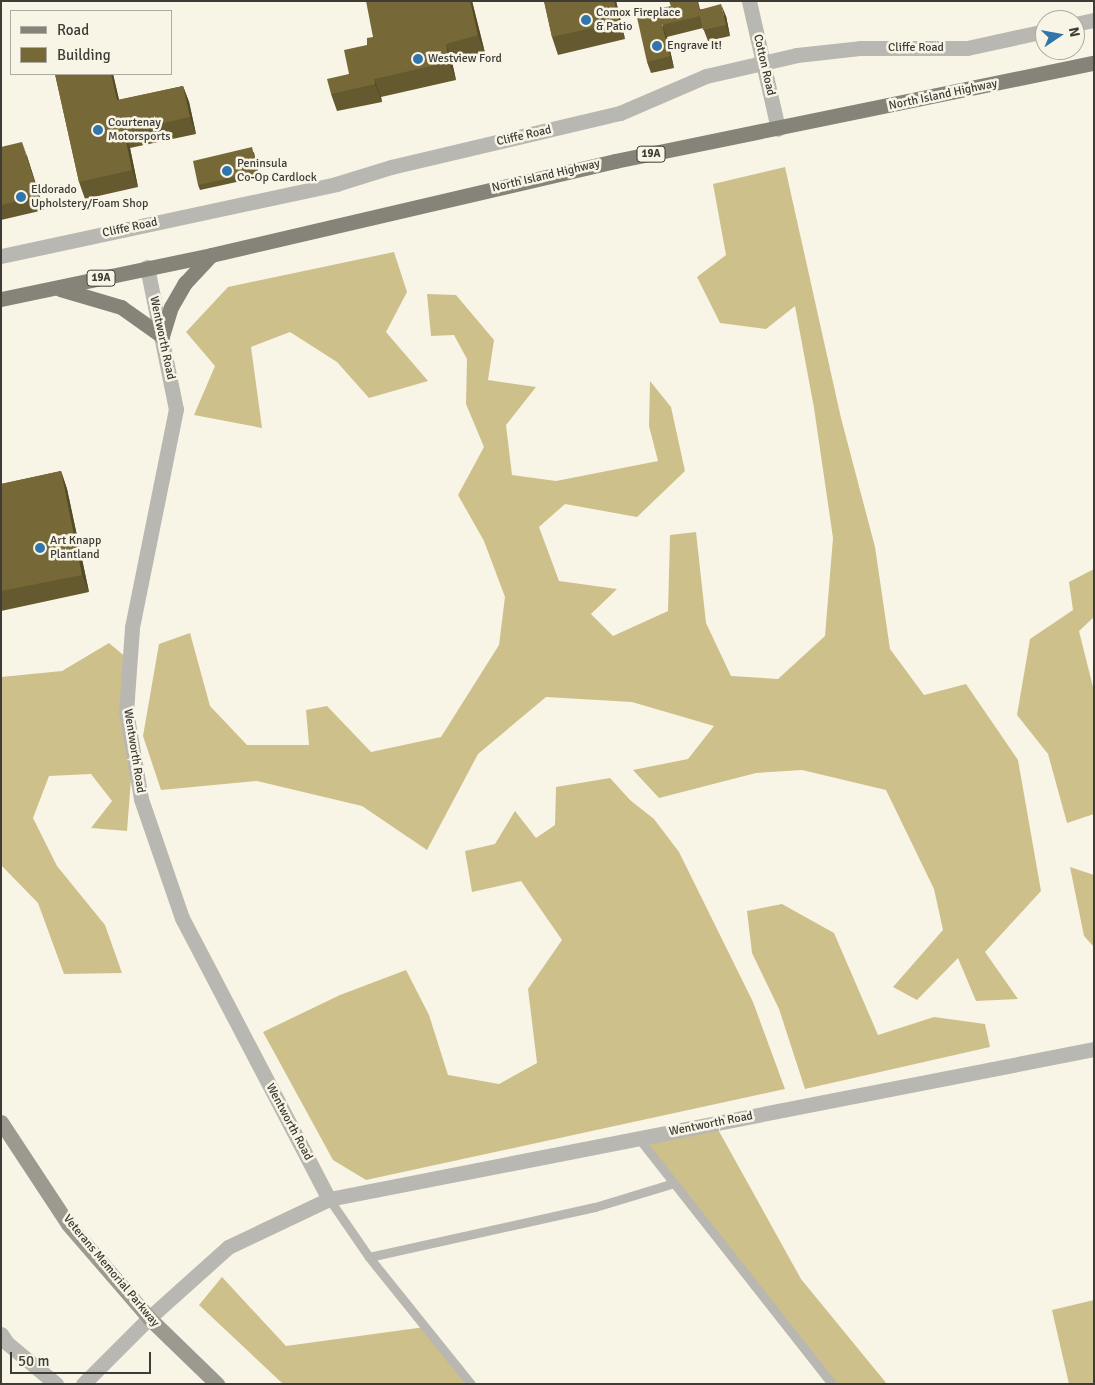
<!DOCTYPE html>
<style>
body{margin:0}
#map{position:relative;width:1095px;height:1385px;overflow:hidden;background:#f8f5e7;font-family:Signika,sans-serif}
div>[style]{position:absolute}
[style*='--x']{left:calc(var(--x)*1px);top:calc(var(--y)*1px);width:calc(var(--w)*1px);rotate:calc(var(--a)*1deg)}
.forest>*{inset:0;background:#cec08b}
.lane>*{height:9px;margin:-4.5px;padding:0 4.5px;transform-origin:4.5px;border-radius:4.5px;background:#b8b7b1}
.street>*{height:15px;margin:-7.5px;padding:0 7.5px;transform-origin:7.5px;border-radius:7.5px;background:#b8b7b1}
.secondary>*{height:15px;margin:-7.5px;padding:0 7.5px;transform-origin:7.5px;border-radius:7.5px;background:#9b9990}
.primary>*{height:15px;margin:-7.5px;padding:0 7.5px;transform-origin:7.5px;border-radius:7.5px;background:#868379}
.wall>*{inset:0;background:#655a2f}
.shaded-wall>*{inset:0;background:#534a26}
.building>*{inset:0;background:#766937}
.dots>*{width:14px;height:14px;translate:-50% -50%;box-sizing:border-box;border:2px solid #f8f5e7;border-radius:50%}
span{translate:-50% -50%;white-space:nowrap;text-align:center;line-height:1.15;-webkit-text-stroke:5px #f8f5e7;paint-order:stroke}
.shield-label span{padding:1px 4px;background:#f8f5e7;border:1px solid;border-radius:4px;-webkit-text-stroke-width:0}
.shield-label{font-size:11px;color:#3e3c37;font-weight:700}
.poi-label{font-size:12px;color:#3e3c37}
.left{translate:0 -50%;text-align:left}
.street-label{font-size:12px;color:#3e3c37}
.frame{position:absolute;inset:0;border:2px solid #3e3c37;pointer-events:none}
.legend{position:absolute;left:10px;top:10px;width:162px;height:65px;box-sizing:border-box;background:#f8f5e7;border:1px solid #aeaba1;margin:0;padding:6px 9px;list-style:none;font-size:15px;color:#3e3c37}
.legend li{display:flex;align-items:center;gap:10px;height:25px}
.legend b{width:25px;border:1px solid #aeaba1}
.north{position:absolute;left:1035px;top:10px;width:50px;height:50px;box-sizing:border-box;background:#f8f5e7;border:1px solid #aeaba1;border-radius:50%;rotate:78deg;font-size:14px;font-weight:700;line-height:20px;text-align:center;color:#3e3c37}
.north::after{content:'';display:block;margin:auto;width:18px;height:22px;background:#3175ab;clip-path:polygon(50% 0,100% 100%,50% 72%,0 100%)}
.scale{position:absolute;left:10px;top:1352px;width:141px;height:22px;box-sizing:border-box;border:2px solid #3e3c37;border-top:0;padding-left:6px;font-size:15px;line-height:18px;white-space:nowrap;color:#3e3c37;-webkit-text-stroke:4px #f8f5e7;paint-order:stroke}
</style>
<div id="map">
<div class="forest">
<div style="clip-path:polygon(785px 167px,841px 418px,875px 547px,890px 649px,924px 695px,966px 684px,1018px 760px,1041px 891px,985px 952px,1018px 999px,976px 1001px,958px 958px,917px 1000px,893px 987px,943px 930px,934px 889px,886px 790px,802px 770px,756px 773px,659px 798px,633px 770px,688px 759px,714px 726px,632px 702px,546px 697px,478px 754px,427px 850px,362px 806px,257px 781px,161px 790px,143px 736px,159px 644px,190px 633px,210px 706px,247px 745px,309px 745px,306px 710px,327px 706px,371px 752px,441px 737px,499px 645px,505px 597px,484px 541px,458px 495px,484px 447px,466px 404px,467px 359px,454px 335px,431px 336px,427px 294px,456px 295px,494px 340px,488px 380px,536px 387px,506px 425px,512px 475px,556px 481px,658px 461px,649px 426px,650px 381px,671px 407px,685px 471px,637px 517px,565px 504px,539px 527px,559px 581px,617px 589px,591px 614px,613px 636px,668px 611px,670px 535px,696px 532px,706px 623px,731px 676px,778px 679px,825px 636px,833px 538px,814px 408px,795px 306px,766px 329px,720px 323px,697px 277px,726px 255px,713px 184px)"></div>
<div style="clip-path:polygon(394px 252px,407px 292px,386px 332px,428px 381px,369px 398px,337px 362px,290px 332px,251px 347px,262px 428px,194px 415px,215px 366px,186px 332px,228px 287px)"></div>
<div style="clip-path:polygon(1094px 569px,1094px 617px,1079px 631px,1094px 691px,1094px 814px,1067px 823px,1048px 754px,1017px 715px,1030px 639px,1073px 610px,1069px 582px)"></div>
<div style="clip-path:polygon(109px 643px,128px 659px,131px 779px,127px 831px,91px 828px,112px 801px,91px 774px,49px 776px,33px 818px,57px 866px,105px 925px,122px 973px,64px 974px,38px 903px,1px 865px,1px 677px,62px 671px)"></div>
<div style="clip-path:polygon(610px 778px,630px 800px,654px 819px,679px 852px,753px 1002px,785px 1089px,366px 1180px,333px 1160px,263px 1032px,340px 995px,406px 970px,429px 1015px,448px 1075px,499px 1084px,537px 1063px,528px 989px,562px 940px,521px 881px,472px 892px,465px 851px,495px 844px,515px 811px,536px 838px,555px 825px,556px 787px)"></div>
<div style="clip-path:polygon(1070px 867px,1094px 875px,1094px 947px,1084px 936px)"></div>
<div style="clip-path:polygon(782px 904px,834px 933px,878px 1035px,934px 1017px,985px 1024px,990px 1047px,805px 1089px,779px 1009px,752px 953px,747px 911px)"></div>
<div style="clip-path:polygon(715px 1124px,801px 1279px,887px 1384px,832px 1384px,640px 1140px)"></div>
<div style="clip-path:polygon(222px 1277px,286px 1346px,425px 1327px,471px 1384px,283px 1384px,199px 1305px)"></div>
<div style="clip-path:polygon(1094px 1300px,1094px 1384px,1069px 1384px,1052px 1310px)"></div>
</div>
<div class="lane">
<div style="--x:640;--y:1140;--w:310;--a:51.8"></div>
<div style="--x:329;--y:1199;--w:70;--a:55.4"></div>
<div style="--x:471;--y:1384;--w:163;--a:-128.8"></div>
<div style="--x:369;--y:1257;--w:231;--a:-12.5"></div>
<div style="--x:595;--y:1207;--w:83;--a:-16.9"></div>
</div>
<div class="street">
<div style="--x:749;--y:1;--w:131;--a:77.2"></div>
<div style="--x:1075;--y:24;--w:19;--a:-12"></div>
<div style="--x:1;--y:256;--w:343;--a:-12.1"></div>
<div style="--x:336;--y:184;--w:58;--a:-17.2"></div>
<div style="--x:391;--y:167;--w:235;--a:-13.3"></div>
<div style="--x:620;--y:113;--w:94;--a:-23.3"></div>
<div style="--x:706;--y:76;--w:93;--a:-13"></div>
<div style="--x:797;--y:55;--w:63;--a:-6.3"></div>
<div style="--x:860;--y:48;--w:107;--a:0"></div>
<div style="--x:967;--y:48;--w:80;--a:-12.3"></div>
<div style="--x:147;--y:267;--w:145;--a:78.5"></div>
<div style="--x:176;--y:409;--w:223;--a:101.4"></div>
<div style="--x:132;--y:628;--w:83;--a:94.1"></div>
<div style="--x:126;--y:711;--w:89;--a:80.3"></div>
<div style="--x:141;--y:799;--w:126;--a:71"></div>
<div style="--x:182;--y:918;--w:317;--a:62.4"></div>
<div style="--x:1;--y:1334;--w:11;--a:56"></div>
<div style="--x:7;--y:1343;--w:64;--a:39.9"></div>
<div style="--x:83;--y:1384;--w:93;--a:-45"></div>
<div style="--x:149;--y:1318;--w:106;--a:-41.9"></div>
<div style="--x:228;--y:1247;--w:112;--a:-25.4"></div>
<div style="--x:329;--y:1199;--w:780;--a:-11.09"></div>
</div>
<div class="secondary">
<div style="--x:1;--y:1122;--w:122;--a:56.7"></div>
<div style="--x:68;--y:1224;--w:124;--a:49.2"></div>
<div style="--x:149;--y:1318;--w:95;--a:44.1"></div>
</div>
<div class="primary">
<div style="--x:60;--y:289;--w:64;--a:16.4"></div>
<div style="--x:121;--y:307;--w:50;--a:35.3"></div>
<div style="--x:162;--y:336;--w:30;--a:-73"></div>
<div style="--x:171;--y:307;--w:28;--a:-60"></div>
<div style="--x:185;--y:283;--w:38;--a:-47"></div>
<div style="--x:1;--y:299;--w:215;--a:-11.8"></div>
<div style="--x:211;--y:255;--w:415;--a:-13.1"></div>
<div style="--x:615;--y:161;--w:489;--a:-11.6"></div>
</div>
<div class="wall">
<div style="clip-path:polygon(472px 1px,485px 53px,452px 62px,456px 80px,381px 97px,382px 102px,337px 111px,331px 94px,349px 74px,367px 45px,373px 37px)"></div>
<div style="clip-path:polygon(544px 1px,616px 1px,625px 39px,558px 55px,552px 37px)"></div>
<div style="clip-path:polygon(670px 1px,698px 1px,700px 9px,726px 16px,730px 36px,708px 41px,703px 28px,667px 37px,674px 68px,651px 73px,647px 62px,671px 6px)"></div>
<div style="clip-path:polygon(55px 74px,113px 74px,119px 100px,183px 86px,189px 102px,196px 134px,130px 148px,138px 187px,85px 199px,79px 182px)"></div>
<div style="clip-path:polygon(1px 147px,27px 156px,44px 210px,1px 220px)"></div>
<div style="clip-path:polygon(254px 152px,259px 177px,200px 190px,198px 185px)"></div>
<div style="clip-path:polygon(61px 471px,67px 489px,89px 592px,1px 611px,1px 484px)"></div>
</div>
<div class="shaded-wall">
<div style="clip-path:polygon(470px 1px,472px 1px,485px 53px,478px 35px)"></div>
<div style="clip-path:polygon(614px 1px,616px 1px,625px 39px,619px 22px)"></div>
<div style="clip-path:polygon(721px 4px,726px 16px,730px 36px,726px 25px)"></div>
<div style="clip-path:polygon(662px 25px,667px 37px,674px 68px,670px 56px)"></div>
<div style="clip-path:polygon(446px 44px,452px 62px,456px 80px,449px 62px)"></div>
<div style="clip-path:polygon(111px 74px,113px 74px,123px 117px,117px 100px)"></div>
<div style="clip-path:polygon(374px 79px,381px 97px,382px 102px,375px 84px)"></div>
<div style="clip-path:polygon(183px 86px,189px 102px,196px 134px,190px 117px)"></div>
<div style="clip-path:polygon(124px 132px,130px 148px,138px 187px,132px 170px)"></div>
<div style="clip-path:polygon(22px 142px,27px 156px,44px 210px,39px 196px)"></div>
<div style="clip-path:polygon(61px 471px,67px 489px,89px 592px,82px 575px)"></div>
</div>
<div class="building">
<div style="clip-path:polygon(366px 1px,470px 1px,478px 35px,446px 44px,449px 62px,374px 79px,375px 84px,331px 94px,327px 79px,349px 74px,344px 50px,367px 45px,367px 38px,373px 37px)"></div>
<div style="clip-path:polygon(544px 1px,614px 1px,619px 22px,552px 37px)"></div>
<div style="clip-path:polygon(669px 1px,697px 1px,699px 10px,721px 4px,726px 25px,703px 30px,700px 16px,662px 25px,670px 56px,647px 62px,636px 13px,671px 6px)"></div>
<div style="clip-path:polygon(55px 74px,111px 74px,117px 100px,183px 86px,190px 117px,124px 132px,132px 170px,79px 182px)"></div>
<div style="clip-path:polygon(22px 142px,39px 196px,1px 205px,1px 147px)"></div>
<div style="clip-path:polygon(252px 147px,258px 172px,198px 185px,193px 161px)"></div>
<div style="clip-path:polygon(61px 471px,82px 575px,1px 591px,1px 484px)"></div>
</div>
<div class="dots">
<div style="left:586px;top:20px;background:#3175ab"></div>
<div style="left:657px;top:46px;background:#3175ab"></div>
<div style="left:418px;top:59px;background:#3175ab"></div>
<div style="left:98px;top:130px;background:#3175ab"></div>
<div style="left:227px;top:171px;background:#3175ab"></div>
<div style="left:21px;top:197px;background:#3175ab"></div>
<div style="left:40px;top:548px;background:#3175ab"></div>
</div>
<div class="shield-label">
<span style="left:651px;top:154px">19A</span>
<span style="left:101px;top:278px">19A</span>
</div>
<div class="poi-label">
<span class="left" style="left:596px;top:20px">Comox Fireplace<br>&amp; Patio</span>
<span class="left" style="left:667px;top:46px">Engrave It!</span>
<span class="left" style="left:428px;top:59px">Westview Ford</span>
<span class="left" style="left:108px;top:130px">Courtenay<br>Motorsports</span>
<span class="left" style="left:237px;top:171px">Peninsula<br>Co-Op Cardlock</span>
<span class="left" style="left:31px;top:197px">Eldorado<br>Upholstery/Foam Shop</span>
<span class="left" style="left:50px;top:548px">Art Knapp<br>Plantland</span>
</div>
<div class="street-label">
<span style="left:916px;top:48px">Cliffe Road</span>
<span style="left:764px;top:65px;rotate:77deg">Cotton Road</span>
<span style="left:943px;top:95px;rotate:-12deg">North Island Highway</span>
<span style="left:524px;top:136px;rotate:-13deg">Cliffe Road</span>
<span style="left:546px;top:176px;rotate:-13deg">North Island Highway</span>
<span style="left:130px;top:228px;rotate:-12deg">Cliffe Road</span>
<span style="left:162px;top:338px;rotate:78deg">Wentworth Road</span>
<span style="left:134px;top:751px;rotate:81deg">Wentworth Road</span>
<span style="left:289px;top:1122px;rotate:62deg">Wentworth Road</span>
<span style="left:711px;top:1124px;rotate:-11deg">Wentworth Road</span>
<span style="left:111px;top:1271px;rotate:50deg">Veterans Memorial Parkway</span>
</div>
<div class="frame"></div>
<ul class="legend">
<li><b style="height:6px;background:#868379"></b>Road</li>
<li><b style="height:14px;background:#766937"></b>Building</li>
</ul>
<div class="north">N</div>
<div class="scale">50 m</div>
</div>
